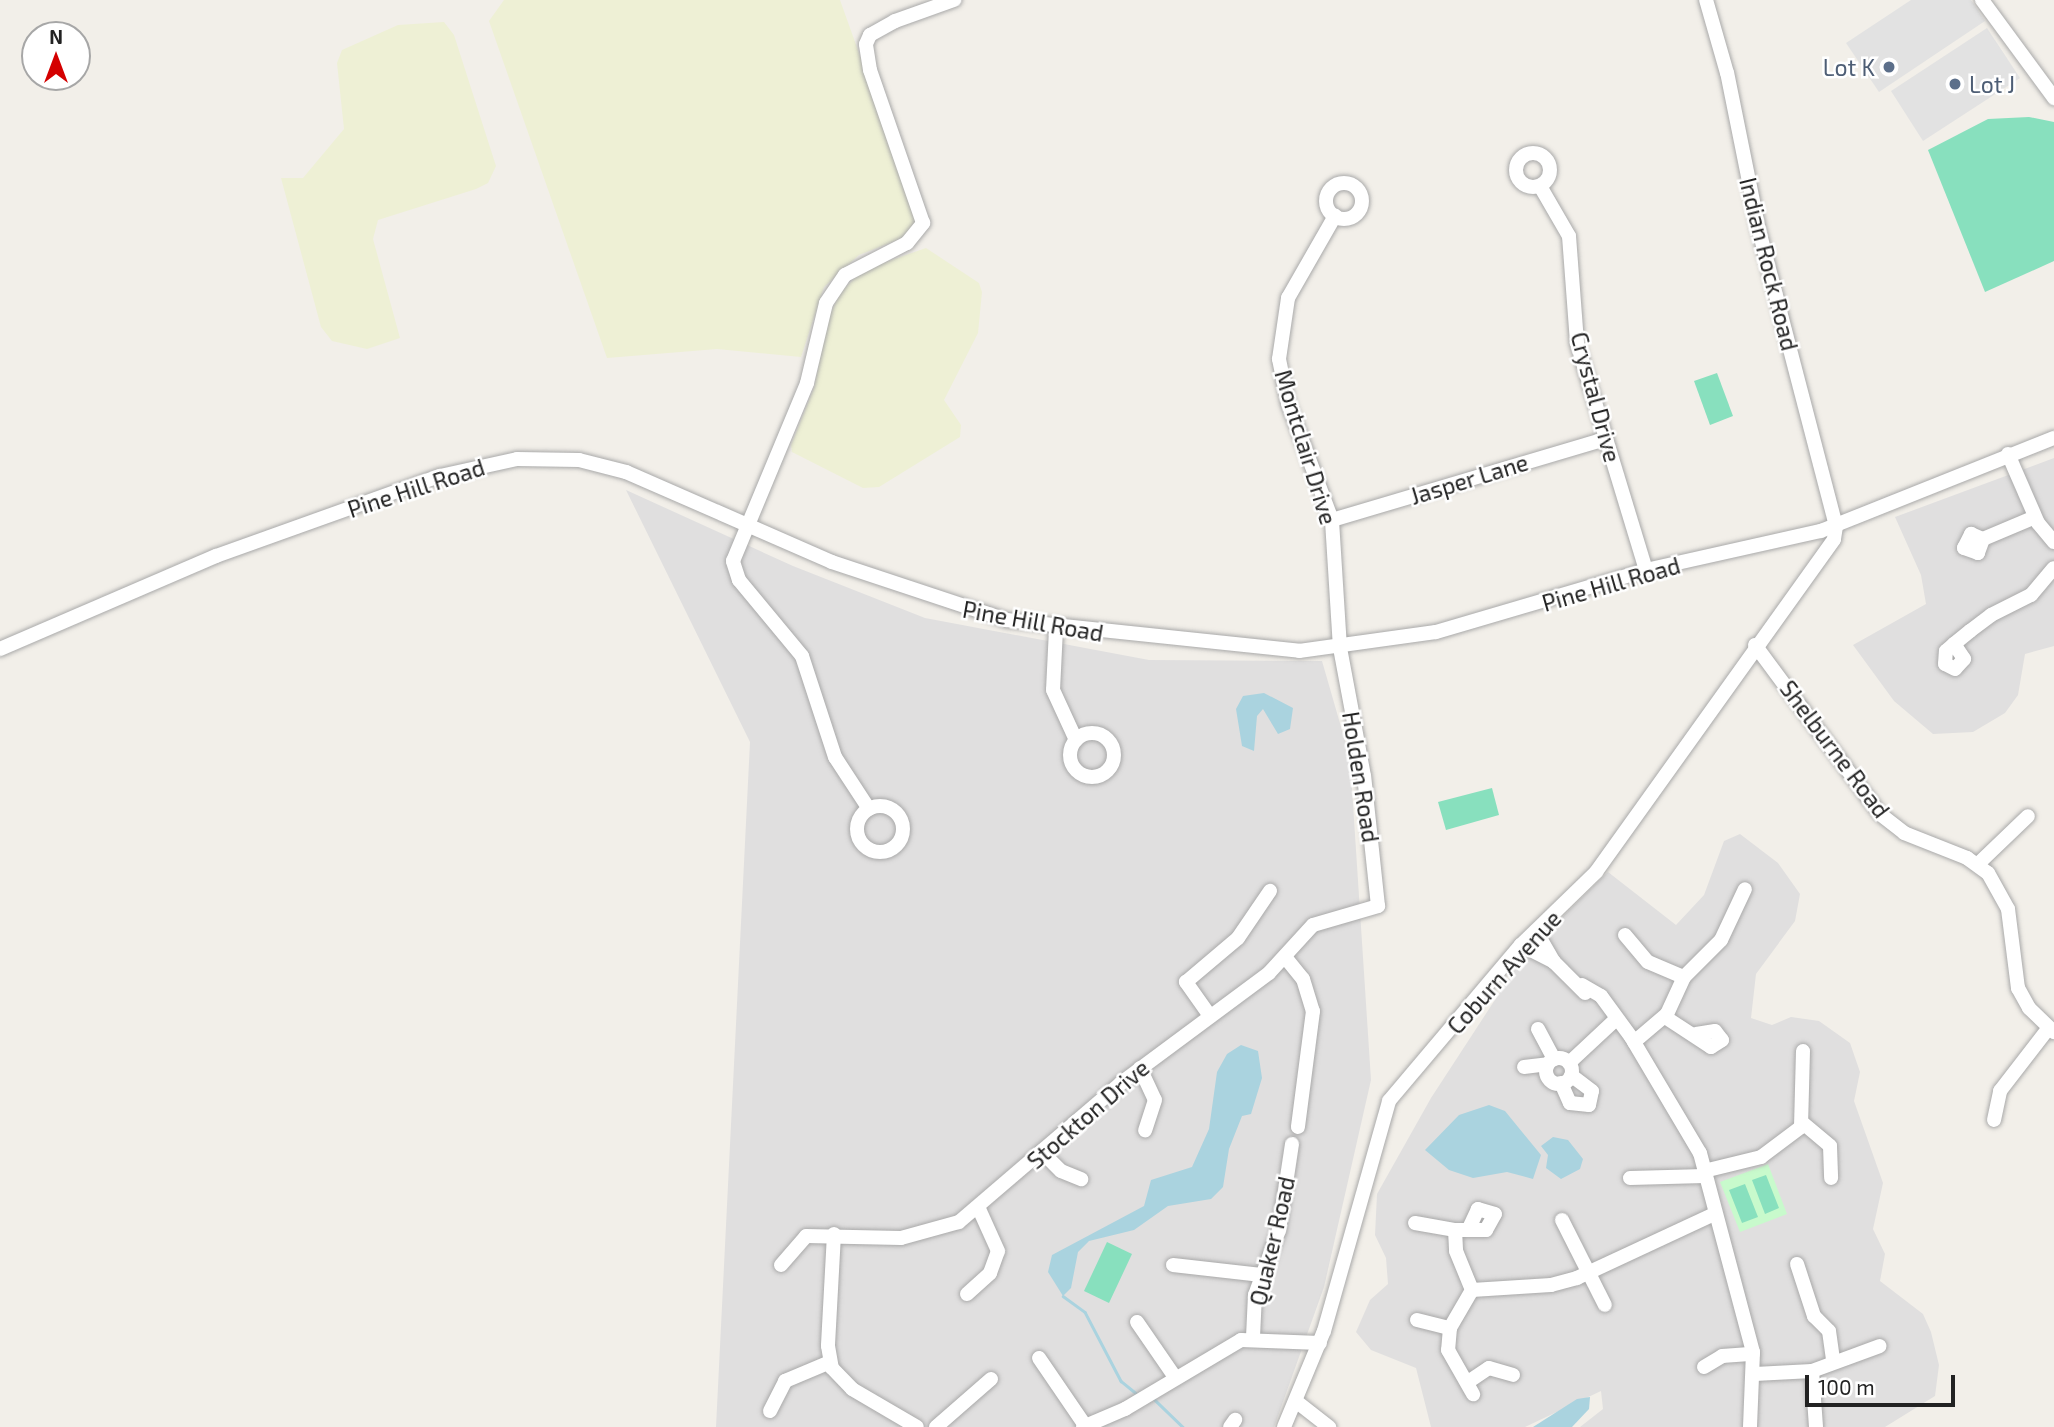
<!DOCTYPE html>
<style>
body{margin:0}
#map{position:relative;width:2054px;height:1427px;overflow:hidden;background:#f2efe9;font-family:"Exo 2",sans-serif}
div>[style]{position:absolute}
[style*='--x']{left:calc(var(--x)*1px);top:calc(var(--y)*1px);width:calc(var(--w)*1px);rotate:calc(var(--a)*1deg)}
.residential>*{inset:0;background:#e0dfdf}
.farmland>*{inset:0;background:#eef0d5}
.park>*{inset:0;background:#c8facc}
.pitch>*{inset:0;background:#88e0be}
.parking>*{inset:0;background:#e2e2e2}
.water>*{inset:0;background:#aad3df}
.stream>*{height:2.5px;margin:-1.25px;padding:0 1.25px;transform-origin:1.25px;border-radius:1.25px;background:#aad3df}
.roads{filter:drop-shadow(0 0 2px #a9a9a9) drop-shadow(0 0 2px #a9a9a9)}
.minor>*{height:14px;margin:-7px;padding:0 7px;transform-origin:7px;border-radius:7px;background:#fff}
.minor>.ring{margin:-7px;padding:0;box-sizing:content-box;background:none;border:14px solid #fff;border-radius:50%}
.dots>*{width:19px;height:19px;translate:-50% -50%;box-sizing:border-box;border:4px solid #fff;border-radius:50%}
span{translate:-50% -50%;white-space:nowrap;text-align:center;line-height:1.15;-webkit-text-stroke:5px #fff;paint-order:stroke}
.service-label{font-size:23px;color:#4e5e75}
.right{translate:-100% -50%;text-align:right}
.left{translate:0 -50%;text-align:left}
.street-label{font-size:23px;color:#222}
.north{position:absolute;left:21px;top:21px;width:70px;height:70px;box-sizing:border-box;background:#fff;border:2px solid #a7a7a7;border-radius:50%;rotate:0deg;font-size:19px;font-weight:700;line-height:28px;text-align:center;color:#222}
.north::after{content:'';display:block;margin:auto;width:24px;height:32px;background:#d40000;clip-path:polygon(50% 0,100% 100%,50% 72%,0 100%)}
.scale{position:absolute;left:1805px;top:1375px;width:150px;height:32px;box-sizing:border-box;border:4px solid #222;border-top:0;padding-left:9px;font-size:21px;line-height:24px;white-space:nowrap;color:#222;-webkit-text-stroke:5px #fff;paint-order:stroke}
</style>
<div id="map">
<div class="residential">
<div style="clip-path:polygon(2054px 458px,2054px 646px,2025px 654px,2018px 695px,2005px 713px,1973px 732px,1933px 734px,1894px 701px,1853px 645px,1926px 604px,1921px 575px,1895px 517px)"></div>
<div style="clip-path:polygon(626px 490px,793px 566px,925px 618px,1149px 660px,1322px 661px,1350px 758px,1371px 1080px,1324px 1287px,1274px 1427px,716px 1427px,750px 742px)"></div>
<div style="clip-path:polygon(1740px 834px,1778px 863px,1800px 894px,1795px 921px,1756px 974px,1751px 1018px,1772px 1025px,1791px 1017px,1819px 1021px,1850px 1043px,1860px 1072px,1854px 1101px,1883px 1183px,1873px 1229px,1885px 1254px,1880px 1281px,1923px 1314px,1931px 1332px,1939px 1365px,1935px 1396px,1885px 1427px,1580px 1427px,1603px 1409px,1601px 1391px,1525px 1427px,1431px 1427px,1416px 1368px,1371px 1350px,1356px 1332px,1370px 1300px,1388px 1284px,1386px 1258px,1375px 1235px,1377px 1194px,1431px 1098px,1519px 963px,1549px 930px,1608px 872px,1676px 925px,1704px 895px,1724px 841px)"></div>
</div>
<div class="farmland">
<div style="clip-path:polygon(504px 0,840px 0,914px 207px,915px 225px,900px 239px,859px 255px,824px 287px,801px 357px,717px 349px,607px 358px,489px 21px)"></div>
<div style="clip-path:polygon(444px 22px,454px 35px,496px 166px,488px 183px,476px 189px,378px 220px,373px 239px,400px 338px,367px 349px,332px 341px,321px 327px,281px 178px,303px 178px,344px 129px,337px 63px,342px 50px,398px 25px)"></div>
<div style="clip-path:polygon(926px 248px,979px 283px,982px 292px,978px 333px,944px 400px,961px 425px,960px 437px,879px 487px,863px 488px,792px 452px,791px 445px,814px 388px,828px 319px,840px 293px,863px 270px)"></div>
</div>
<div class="park">
<div style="clip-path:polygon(1768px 1164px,1787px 1214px,1740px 1232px,1720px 1182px)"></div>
</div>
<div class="pitch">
<div style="clip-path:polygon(2029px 117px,2054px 122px,2054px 261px,1985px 292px,1928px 150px,1988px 119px)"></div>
<div style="clip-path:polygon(1717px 373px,1733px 416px,1710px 425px,1694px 381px)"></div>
<div style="clip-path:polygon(1492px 788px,1499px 815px,1446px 830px,1438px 802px)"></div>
<div style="clip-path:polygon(1766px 1175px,1779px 1208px,1765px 1214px,1752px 1180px)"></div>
<div style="clip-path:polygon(1745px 1184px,1758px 1217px,1742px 1223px,1729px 1190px)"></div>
<div style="clip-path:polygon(1107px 1242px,1132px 1254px,1109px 1303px,1084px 1291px)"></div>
</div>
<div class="parking">
<div style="clip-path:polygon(1911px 0,1971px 0,1985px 21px,1879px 92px,1846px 43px)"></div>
<div style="clip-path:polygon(1987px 28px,2020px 78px,1923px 141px,1891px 91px)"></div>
</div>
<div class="water">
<div style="clip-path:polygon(1264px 693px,1293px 708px,1290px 729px,1278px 734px,1263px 709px,1257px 716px,1254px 751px,1242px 746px,1236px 709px,1243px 696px)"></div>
<div style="clip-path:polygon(1241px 1045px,1258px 1051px,1262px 1078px,1251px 1114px,1242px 1116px,1229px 1149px,1223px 1187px,1211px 1199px,1168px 1206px,1134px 1230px,1089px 1241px,1078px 1252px,1071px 1288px,1063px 1296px,1048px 1272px,1052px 1255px,1144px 1206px,1151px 1180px,1192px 1167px,1209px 1129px,1217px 1072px,1227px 1054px)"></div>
<div style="clip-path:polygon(1489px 1105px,1505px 1111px,1541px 1155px,1533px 1179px,1507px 1172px,1473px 1178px,1449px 1170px,1425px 1150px,1459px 1115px)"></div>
<div style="clip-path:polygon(1553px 1137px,1568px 1140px,1583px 1159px,1580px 1169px,1561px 1179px,1546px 1168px,1548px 1155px,1541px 1146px)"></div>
<div style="clip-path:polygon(1590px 1397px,1589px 1409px,1572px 1427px,1533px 1427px,1577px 1399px)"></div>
</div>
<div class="stream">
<div style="--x:1063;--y:1296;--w:27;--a:36"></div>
<div style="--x:1085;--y:1312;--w:78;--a:62.4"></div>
<div style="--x:1121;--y:1381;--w:19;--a:39"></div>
<div style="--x:1154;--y:1399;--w:40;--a:44"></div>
</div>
<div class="roads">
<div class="minor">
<div style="--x:1982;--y:0;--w:122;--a:53.7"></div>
<div class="ring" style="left:1516px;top:153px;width:20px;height:20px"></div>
<div class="ring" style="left:1326px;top:183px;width:22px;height:22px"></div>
<div style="--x:1540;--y:186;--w:58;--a:59.9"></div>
<div style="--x:1569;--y:236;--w:107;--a:85.7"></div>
<div style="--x:1577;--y:343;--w:237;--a:73.1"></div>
<div style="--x:2008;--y:454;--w:75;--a:66.5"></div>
<div style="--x:2038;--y:523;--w:25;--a:50"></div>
<div style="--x:1332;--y:520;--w:285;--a:-16.5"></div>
<div style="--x:1983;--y:539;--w:15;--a:110"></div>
<div style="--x:1978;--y:553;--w:15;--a:-160"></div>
<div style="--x:1964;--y:548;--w:16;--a:-63"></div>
<div style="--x:1971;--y:534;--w:13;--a:23"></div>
<div style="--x:1983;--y:539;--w:56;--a:-22.9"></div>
<div style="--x:1056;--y:629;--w:61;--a:92.8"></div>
<div style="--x:1053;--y:690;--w:55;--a:65.3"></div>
<div style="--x:1954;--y:644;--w:18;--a:56"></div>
<div style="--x:1964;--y:659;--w:13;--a:132"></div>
<div style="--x:1955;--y:669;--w:11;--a:-153"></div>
<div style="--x:1945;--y:664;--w:13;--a:-86"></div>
<div style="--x:1946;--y:651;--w:11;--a:-41"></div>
<div style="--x:1954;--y:644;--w:21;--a:-39"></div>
<div style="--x:1970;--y:631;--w:26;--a:-37"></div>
<div style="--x:1991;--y:615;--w:45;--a:-26.6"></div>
<div style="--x:2031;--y:595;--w:35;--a:-50"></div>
<div style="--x:1755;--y:645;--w:210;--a:53.5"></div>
<div style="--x:1880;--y:814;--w:31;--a:38"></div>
<div style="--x:1904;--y:833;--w:68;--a:21.6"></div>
<div style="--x:1967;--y:858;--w:26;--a:36"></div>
<div style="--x:1988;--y:873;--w:41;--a:60.9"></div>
<div style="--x:2008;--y:909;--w:80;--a:82.8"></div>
<div style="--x:2018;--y:988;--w:23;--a:61"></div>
<div style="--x:2029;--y:1008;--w:35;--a:44"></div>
<div style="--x:0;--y:649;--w:235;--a:-23.3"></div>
<div style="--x:216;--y:556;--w:238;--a:-19.7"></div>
<div style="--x:440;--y:476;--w:79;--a:-12.4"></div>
<div style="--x:517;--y:459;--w:62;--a:0.9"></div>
<div style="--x:579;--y:460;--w:49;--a:14.3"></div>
<div style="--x:626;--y:472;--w:225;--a:23.6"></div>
<div style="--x:832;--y:562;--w:183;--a:18.4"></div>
<div style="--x:1006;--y:620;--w:295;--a:6"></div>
<div style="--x:1299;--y:651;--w:138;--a:-7.9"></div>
<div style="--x:1436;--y:632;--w:219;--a:-16.4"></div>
<div style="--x:1646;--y:570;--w:179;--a:-12.6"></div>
<div style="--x:1821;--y:531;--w:251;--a:-21.8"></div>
<div class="ring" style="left:1070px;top:733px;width:30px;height:30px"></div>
<div class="ring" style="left:857px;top:806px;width:32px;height:32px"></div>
<div style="--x:869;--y:809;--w:62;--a:-123.2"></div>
<div style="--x:835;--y:757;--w:106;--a:-108.1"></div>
<div style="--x:802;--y:656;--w:99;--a:-129.7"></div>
<div style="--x:739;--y:580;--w:20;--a:-108"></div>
<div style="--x:733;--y:561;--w:193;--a:-67.4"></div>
<div style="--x:807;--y:383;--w:82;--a:-76.6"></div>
<div style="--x:826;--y:303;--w:34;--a:-56"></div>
<div style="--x:845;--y:275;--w:70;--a:-27.3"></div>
<div style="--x:907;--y:243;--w:26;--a:-51"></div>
<div style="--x:923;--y:223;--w:162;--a:-109.1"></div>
<div style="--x:870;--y:70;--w:26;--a:-99"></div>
<div style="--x:866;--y:44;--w:10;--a:-66"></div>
<div style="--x:870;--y:35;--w:29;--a:-29"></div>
<div style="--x:895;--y:21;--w:63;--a:-19.6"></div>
<div style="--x:1978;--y:864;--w:69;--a:-43.8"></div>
<div style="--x:1536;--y:931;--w:36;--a:60"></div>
<div style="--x:1625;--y:935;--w:35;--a:50"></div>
<div style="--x:1648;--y:962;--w:39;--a:23"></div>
<div style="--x:1521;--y:945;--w:37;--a:27"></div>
<div style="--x:1554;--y:962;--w:44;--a:45"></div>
<div style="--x:1285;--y:957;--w:28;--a:51"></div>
<div style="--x:1303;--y:979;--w:34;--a:73"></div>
<div style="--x:1313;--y:1011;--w:117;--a:97.4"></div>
<div style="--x:1582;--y:985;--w:22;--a:30"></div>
<div style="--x:1601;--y:996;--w:51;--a:53.8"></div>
<div style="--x:1631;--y:1037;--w:135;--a:59.3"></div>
<div style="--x:1700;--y:1153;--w:206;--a:75.1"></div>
<div style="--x:1753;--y:1352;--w:75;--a:92.3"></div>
<div style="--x:1210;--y:1016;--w:42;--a:-125.2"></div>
<div style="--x:1186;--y:982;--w:68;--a:-40.2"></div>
<div style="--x:1238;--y:938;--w:57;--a:-55.8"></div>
<div style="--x:1665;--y:1017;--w:55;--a:33.1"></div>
<div style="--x:1711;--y:1047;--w:13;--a:-32"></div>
<div style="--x:1722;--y:1040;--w:11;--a:-128"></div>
<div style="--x:1715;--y:1031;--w:19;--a:171"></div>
<div style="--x:1538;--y:1029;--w:34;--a:62"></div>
<div style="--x:1634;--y:1042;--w:43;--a:-40.3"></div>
<div style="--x:1667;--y:1014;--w:41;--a:-65.3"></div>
<div style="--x:1684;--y:977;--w:52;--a:-45"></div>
<div style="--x:1721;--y:940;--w:56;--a:-64.8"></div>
<div class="ring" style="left:1546px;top:1058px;width:12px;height:12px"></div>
<div style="--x:1569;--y:1063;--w:64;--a:-43.1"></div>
<div style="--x:1524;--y:1067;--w:24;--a:-7"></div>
<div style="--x:1140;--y:1068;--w:35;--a:65"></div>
<div style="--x:1155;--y:1100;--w:32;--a:108"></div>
<div style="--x:1561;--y:1083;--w:22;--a:66"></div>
<div style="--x:1570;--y:1103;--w:19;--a:6"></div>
<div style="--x:1589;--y:1105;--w:14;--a:-78"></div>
<div style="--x:1592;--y:1091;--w:26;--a:-143"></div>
<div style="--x:1994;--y:1120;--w:30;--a:-78"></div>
<div style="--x:2000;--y:1091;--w:78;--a:-52.3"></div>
<div style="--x:1804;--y:1124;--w:34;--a:40"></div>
<div style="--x:1830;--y:1146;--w:32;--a:88"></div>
<div style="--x:1043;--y:1153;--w:25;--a:45"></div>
<div style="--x:1061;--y:1171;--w:22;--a:22"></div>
<div style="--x:1704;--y:1171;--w:59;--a:-13.8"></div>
<div style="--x:1761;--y:1157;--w:50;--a:-36.9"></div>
<div style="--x:1801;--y:1127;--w:76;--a:-88.5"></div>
<div style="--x:1630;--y:1178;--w:75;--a:-1.5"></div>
<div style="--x:1562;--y:1220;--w:95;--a:63.2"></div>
<div style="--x:1415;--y:1223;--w:41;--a:9.9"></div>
<div style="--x:1455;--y:1230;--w:31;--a:0"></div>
<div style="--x:1486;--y:1230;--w:18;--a:-61"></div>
<div style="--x:1495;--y:1214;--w:18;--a:-164"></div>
<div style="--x:1478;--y:1209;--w:21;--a:115"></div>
<div style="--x:1455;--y:1230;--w:21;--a:87"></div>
<div style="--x:1456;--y:1251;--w:42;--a:67.7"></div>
<div style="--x:1472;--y:1290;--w:44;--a:120.1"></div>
<div style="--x:1450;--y:1328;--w:22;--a:95"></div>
<div style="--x:1448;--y:1350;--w:51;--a:60.4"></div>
<div style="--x:834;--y:1234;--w:112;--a:93.1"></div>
<div style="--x:828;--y:1346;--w:22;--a:80"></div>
<div style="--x:832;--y:1368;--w:29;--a:46"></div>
<div style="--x:852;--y:1389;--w:75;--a:30.3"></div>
<div style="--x:1797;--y:1264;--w:55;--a:71.9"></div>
<div style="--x:1814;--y:1316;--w:21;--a:45"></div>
<div style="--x:1829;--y:1331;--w:29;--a:82"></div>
<div style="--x:781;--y:1265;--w:38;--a:-49"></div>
<div style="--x:806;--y:1236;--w:95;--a:1.2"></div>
<div style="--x:901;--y:1238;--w:60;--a:-15.4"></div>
<div style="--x:959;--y:1222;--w:213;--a:-40.6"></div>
<div style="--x:1121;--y:1083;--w:184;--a:-36.6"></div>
<div style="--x:1269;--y:973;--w:65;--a:-47.5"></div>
<div style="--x:1313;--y:925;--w:68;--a:-16.3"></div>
<div style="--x:1378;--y:906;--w:131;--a:-96.1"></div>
<div style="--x:1364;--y:776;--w:130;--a:-100.6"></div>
<div style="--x:1340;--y:648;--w:128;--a:-93.6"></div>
<div style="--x:1332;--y:520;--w:125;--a:-110.6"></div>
<div style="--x:1288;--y:403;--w:45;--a:-101.6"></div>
<div style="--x:1279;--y:359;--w:62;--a:-81.6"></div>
<div style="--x:1288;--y:298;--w:95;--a:-60.2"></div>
<div style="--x:1173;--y:1265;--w:89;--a:6.5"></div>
<div style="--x:1472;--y:1290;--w:79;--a:-3.6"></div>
<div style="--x:1551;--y:1285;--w:27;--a:-15"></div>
<div style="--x:1577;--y:1278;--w:151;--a:-25"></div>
<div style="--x:967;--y:1294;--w:31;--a:-42"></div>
<div style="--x:990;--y:1273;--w:23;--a:-70"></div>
<div style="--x:998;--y:1251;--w:46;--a:-114.3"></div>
<div style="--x:1417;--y:1320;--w:34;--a:14"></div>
<div style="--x:1137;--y:1322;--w:67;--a:55.4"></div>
<div style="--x:1253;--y:1337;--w:42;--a:-87.3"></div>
<div style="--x:1255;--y:1295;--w:69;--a:-69.7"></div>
<div style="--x:1279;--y:1230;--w:87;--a:-81.4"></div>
<div style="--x:1039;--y:1358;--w:83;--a:55.7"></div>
<div style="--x:1704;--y:1367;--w:21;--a:-31"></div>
<div style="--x:1722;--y:1356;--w:31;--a:-4"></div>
<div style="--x:1812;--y:1371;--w:56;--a:85.9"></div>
<div style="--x:1755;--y:1374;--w:57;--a:-3"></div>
<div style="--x:1812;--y:1371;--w:72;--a:-20.2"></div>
<div style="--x:1468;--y:1382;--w:25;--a:-34"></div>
<div style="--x:1489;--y:1368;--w:25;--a:16"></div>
<div style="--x:1297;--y:1402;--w:41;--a:38"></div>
<div style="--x:770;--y:1411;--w:34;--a:-63"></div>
<div style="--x:785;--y:1381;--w:49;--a:-22.9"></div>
<div style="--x:936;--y:1427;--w:73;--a:-41.1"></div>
<div style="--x:1083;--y:1427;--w:46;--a:-23.2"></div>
<div style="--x:1125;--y:1409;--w:135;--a:-30.7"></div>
<div style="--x:1241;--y:1340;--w:79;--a:2.2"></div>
<div style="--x:1230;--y:1427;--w:9;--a:-54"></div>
<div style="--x:1284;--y:1427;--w:104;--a:-67.4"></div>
<div style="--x:1324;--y:1331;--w:239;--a:-74.2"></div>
<div style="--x:1389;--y:1101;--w:204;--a:-49.8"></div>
<div style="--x:1521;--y:945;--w:105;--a:-44.2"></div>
<div style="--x:1596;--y:872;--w:409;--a:-54.4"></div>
<div style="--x:1834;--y:539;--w:13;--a:-81"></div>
<div style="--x:1836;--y:526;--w:305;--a:-104.6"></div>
<div style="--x:1759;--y:231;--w:161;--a:-101.4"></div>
<div style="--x:1727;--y:73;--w:76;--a:-106"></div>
</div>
</div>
<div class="dots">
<div style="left:1889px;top:67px;background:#5c6f8a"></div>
<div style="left:1955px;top:84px;background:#5c6f8a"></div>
</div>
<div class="service-label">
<span class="right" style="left:1875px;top:67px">Lot K</span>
<span class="left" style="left:1969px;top:84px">Lot J</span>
</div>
<div class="street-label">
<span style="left:1769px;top:264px;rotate:76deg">Indian Rock Road</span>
<span style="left:1596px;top:397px;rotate:75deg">Crystal Drive</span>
<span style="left:1306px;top:447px;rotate:73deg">Montclair Drive</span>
<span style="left:1469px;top:479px;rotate:-17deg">Jasper Lane</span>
<span style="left:416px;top:488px;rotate:-18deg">Pine Hill Road</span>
<span style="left:1611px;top:584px;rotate:-16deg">Pine Hill Road</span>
<span style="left:1033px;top:621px;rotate:10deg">Pine Hill Road</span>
<span style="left:1835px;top:749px;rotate:53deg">Shelburne Road</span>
<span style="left:1361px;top:777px;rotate:81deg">Holden Road</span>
<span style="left:1504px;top:972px;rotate:-48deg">Coburn Avenue</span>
<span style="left:1088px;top:1114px;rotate:-41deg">Stockton Drive</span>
<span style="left:1272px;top:1241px;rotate:-77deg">Quaker Road</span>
</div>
<div class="north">N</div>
<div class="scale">100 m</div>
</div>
